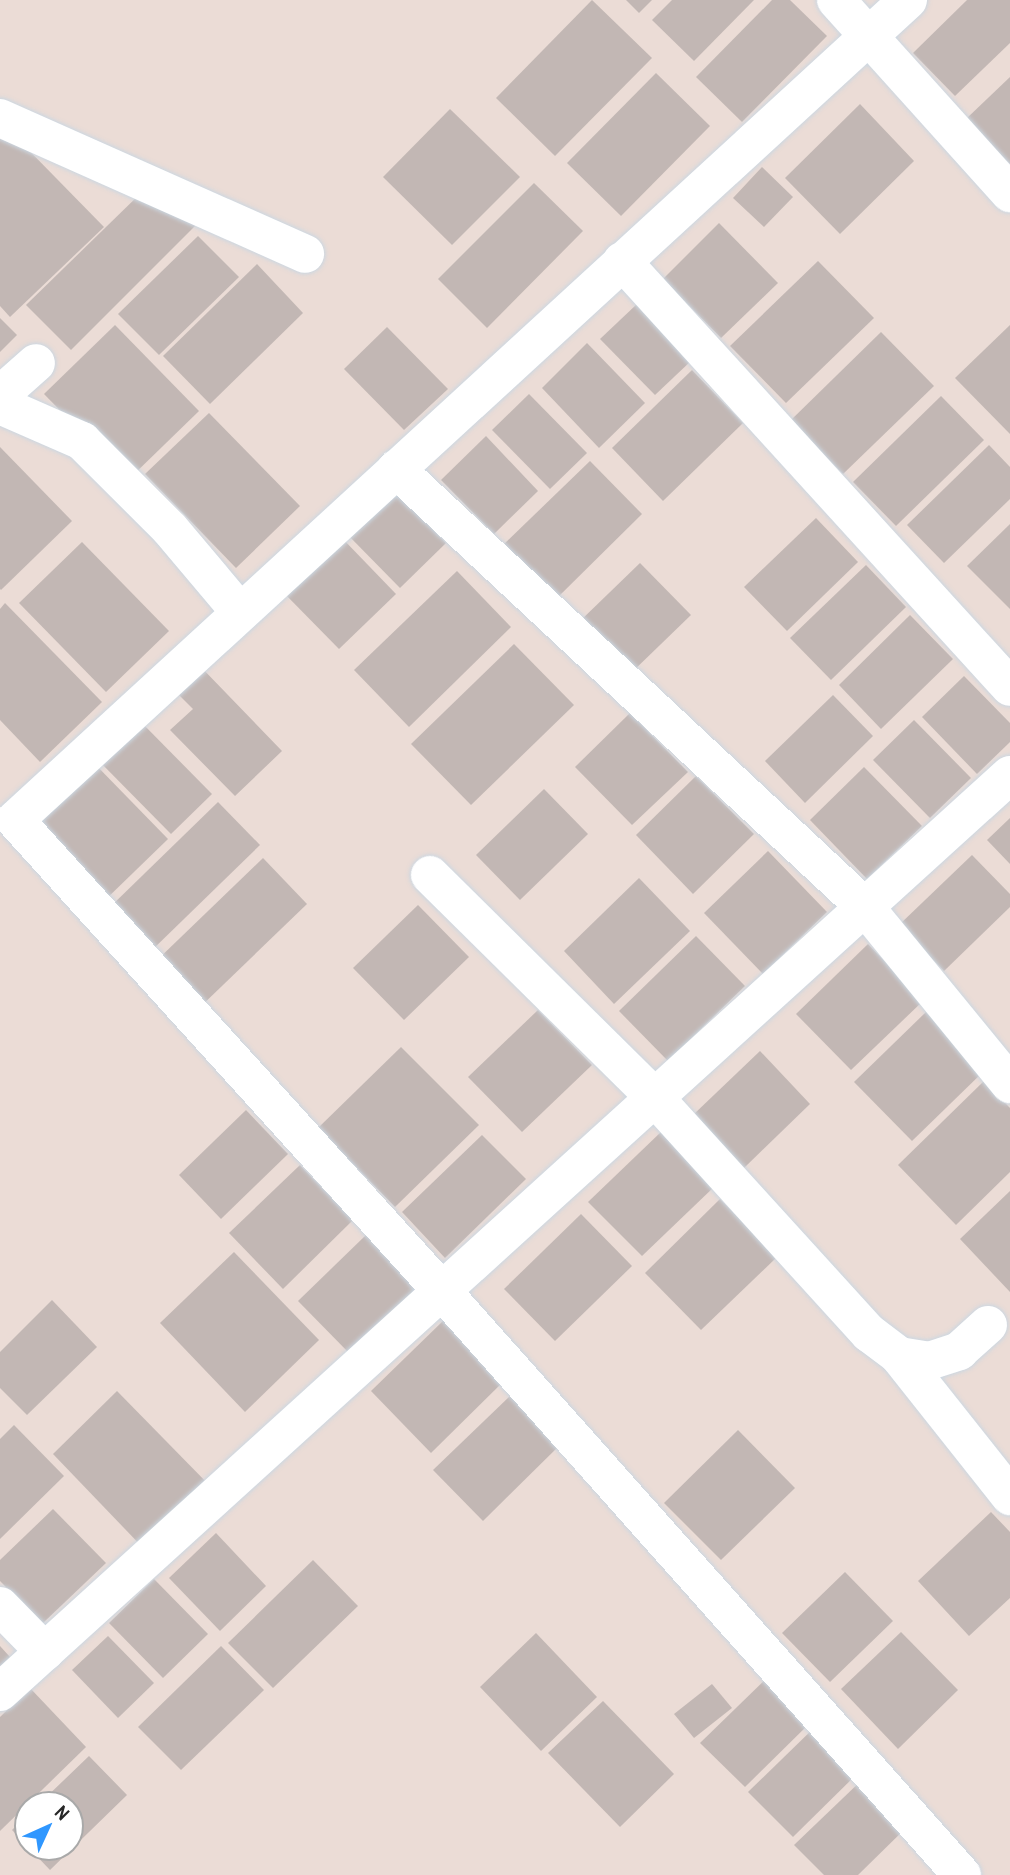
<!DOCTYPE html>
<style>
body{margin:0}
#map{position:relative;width:1010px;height:1875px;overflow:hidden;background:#ebdcd6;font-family:"Archivo Narrow",sans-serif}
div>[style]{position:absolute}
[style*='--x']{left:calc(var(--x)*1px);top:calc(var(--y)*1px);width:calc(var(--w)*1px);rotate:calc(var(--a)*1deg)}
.building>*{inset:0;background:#c2b7b4}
.roads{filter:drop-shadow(0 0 2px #ccd7e1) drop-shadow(0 0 2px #ccd7e1)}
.minor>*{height:38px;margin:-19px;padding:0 19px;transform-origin:19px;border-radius:19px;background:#fff}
span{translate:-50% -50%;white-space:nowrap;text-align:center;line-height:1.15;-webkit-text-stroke:5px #fff;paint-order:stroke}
.north{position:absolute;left:14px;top:1791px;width:70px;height:70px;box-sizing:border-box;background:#fff;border:2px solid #a9a9a9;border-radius:50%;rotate:45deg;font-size:19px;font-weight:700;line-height:28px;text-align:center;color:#272727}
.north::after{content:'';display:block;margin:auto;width:24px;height:32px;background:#2f97ff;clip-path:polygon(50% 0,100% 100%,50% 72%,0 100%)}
</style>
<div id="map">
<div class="building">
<div style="clip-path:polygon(592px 0,652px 58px,555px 156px,496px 98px)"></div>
<div style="clip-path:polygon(626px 0,652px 0,639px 13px)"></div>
<div style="clip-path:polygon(672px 0,754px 0,694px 61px,652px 20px)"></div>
<div style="clip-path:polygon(772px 0,790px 0,827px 36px,742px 122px,696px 77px)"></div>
<div style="clip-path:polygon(967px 0,1010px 0,1010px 43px,955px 96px,913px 53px)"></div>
<div style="clip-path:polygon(656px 73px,710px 126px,621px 216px,567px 163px)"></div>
<div style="clip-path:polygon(1010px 77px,1010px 164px,966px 119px)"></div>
<div style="clip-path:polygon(860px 104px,914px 161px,840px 234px,785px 178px)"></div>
<div style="clip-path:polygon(450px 109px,520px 177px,452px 245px,383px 177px)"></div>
<div style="clip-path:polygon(8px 129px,104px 227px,10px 317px,0 306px,0 137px)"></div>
<div style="clip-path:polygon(762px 167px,793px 197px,764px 227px,733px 198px)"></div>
<div style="clip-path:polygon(534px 183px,583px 231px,487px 328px,438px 279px)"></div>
<div style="clip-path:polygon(145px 189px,201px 220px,71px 350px,26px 305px)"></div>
<div style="clip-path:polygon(719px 223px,778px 283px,721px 338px,663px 279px)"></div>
<div style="clip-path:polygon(198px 236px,239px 277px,159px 355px,118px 314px)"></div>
<div style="clip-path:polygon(818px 261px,874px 318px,786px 403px,730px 346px)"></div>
<div style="clip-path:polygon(257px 264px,303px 313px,210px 404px,163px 356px)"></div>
<div style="clip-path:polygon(637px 304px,692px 360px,655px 395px,600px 339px)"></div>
<div style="clip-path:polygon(0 318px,17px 335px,0 352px)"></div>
<div style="clip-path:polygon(115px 325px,199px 411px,128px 480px,44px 394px)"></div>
<div style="clip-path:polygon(1010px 325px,1010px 434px,955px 378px)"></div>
<div style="clip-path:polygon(387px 327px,448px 389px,404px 430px,344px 369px)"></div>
<div style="clip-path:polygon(881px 332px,934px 386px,843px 474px,790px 421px)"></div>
<div style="clip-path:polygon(587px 343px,645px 403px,599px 448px,542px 388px)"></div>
<div style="clip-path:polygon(692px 370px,743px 423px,663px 501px,612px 448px)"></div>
<div style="clip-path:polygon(529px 394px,587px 453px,550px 489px,492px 430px)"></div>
<div style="clip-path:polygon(941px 396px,984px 440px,896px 526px,853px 482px)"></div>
<div style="clip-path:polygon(209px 413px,300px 506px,236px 568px,145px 474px)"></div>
<div style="clip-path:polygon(486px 436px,538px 491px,494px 534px,441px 480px)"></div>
<div style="clip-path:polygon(989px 445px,1010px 467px,1010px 499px,944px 563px,907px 525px)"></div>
<div style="clip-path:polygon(0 447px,72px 521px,1px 590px,0 589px)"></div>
<div style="clip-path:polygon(590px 461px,642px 514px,554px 601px,501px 547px)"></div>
<div style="clip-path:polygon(392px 488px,446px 543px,400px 588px,346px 533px)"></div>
<div style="clip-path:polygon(816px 518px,858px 562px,787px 631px,744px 587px)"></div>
<div style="clip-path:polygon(1010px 524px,1010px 609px,967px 566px)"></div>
<div style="clip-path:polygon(341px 537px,396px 594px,339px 649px,283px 592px)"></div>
<div style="clip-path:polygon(82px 542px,169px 631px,106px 692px,19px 603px)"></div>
<div style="clip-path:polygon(640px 563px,691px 615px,629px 675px,578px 623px)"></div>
<div style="clip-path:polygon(866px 565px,906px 607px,831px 680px,790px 638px)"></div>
<div style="clip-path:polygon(457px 571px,511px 627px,409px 727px,354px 670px)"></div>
<div style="clip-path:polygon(5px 603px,102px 702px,40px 762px,0 720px,0 609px)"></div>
<div style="clip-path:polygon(910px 615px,953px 659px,881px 729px,839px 685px)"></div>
<div style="clip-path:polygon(514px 644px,574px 705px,471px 805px,411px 744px)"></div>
<div style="clip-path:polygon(198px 664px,282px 751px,235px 796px,170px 730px,193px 709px,173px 689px)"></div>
<div style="clip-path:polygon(964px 676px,1010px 723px,1010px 742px,977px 774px,922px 717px)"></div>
<div style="clip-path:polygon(833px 695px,873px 736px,805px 803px,765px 761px)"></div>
<div style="clip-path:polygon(630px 713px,688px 772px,632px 825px,575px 767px)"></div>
<div style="clip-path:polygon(138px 719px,212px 794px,171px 834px,97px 759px)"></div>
<div style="clip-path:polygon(914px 720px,971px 778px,930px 818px,873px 760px)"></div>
<div style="clip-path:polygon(91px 760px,168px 839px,102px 903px,25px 824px)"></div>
<div style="clip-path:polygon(864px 767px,922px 826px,867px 879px,810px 820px)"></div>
<div style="clip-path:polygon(696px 776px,754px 834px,693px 894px,636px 835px)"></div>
<div style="clip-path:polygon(544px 789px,588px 834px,520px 900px,476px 855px)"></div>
<div style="clip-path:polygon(218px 802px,260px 845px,149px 953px,107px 910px)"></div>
<div style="clip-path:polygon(1010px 818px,1010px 864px,987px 840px)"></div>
<div style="clip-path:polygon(768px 851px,827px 912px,763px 974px,704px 913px)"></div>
<div style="clip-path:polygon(972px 855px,1010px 894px,1010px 907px,944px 971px,899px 925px)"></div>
<div style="clip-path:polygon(263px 858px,307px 904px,196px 1011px,152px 965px)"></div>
<div style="clip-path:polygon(639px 878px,690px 931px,614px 1004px,564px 951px)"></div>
<div style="clip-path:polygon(418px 905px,469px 957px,404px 1020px,353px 968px)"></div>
<div style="clip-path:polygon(696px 936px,745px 986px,668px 1061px,619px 1011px)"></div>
<div style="clip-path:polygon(868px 944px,923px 1001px,851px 1070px,796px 1014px)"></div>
<div style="clip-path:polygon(538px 1010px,592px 1065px,522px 1132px,468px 1077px)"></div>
<div style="clip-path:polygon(926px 1012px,984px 1071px,912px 1141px,854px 1082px)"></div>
<div style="clip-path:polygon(401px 1047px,479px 1125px,395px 1207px,318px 1128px)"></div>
<div style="clip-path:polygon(760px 1051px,810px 1104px,744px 1168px,693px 1115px)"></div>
<div style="clip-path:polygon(984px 1081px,1010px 1108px,1010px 1172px,956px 1225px,898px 1165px)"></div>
<div style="clip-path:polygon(246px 1110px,288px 1154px,221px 1219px,179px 1175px)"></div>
<div style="clip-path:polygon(662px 1131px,715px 1186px,642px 1256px,588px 1202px)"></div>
<div style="clip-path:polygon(482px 1135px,526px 1179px,445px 1258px,402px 1212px)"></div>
<div style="clip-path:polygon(300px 1165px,353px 1220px,283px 1289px,229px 1233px)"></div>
<div style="clip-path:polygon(1010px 1191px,1010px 1292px,960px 1239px)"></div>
<div style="clip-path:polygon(720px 1199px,777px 1257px,701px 1330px,645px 1273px)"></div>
<div style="clip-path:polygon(581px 1214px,632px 1266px,555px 1341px,504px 1289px)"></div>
<div style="clip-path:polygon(366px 1235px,417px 1289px,350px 1354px,298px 1301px)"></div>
<div style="clip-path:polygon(234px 1252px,319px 1340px,245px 1412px,160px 1323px)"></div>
<div style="clip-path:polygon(52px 1300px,97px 1347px,27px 1415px,0 1388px,0 1352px)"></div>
<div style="clip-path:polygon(446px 1318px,506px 1379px,431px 1453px,371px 1391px)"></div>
<div style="clip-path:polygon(117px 1391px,213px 1489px,148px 1553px,53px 1454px)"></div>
<div style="clip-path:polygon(513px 1393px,562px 1443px,483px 1521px,433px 1470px)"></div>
<div style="clip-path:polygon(14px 1425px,64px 1476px,0 1539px,0 1439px)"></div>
<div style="clip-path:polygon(738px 1430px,795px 1488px,721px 1560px,664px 1503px)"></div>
<div style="clip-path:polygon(53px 1509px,106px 1563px,42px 1624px,0 1581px,0 1560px)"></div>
<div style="clip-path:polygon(991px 1512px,1010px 1532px,1010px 1598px,969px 1636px,918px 1581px)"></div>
<div style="clip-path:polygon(216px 1533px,266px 1586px,220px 1631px,169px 1578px)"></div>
<div style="clip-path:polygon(313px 1560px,358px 1606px,273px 1688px,228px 1643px)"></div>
<div style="clip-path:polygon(845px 1572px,893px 1621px,830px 1682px,782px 1633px)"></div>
<div style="clip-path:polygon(154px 1579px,208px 1634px,163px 1678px,109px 1623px)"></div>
<div style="clip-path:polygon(901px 1632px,958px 1690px,898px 1749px,841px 1689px)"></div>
<div style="clip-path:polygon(536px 1633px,597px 1697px,541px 1751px,480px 1687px)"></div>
<div style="clip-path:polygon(108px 1636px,154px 1683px,118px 1718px,72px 1670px)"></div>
<div style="clip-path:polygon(0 1646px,10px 1657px,0 1667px)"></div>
<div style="clip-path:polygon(221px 1646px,264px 1690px,181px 1770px,138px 1727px)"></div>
<div style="clip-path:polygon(770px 1675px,813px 1720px,745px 1787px,700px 1743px)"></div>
<div style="clip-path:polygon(712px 1684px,732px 1708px,694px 1738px,674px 1714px)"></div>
<div style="clip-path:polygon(30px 1688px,86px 1747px,0 1831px,0 1717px)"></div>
<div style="clip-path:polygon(603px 1701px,674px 1774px,620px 1827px,548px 1753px)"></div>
<div style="clip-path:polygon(818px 1724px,862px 1769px,793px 1837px,748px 1792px)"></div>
<div style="clip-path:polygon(89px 1756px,127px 1795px,50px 1870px,28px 1847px,70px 1847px,70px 1805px,38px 1805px)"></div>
<div style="clip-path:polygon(865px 1777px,910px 1824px,858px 1875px,824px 1875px,794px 1845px)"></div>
<div style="clip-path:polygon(28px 1814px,28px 1847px,12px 1830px)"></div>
</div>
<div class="roads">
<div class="minor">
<div style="--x:836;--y:0;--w:260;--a:48"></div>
<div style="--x:908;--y:0;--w:1212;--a:137.44"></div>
<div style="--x:15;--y:820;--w:636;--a:47.81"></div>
<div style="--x:442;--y:1291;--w:782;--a:48.32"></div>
<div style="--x:0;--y:118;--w:334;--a:24"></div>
<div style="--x:622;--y:261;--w:576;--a:47.67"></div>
<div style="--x:0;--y:395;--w:48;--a:-41.6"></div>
<div style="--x:0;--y:405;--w:90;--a:23.7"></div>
<div style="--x:82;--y:441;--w:124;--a:45"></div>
<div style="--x:170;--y:529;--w:109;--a:49.9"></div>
<div style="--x:396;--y:469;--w:642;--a:43.04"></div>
<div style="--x:865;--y:907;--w:229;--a:50.7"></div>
<div style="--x:430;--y:875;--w:317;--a:44.7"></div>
<div style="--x:655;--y:1098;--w:318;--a:47.7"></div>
<div style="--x:869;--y:1333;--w:38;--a:37"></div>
<div style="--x:899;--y:1356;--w:30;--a:9"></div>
<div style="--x:929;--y:1361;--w:32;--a:-18"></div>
<div style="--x:959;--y:1351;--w:39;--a:-42"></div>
<div style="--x:899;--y:1356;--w:179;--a:51.6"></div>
<div style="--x:0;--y:1606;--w:64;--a:45.6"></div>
<div style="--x:0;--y:1692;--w:1364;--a:-42.24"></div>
</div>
</div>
<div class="north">N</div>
</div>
